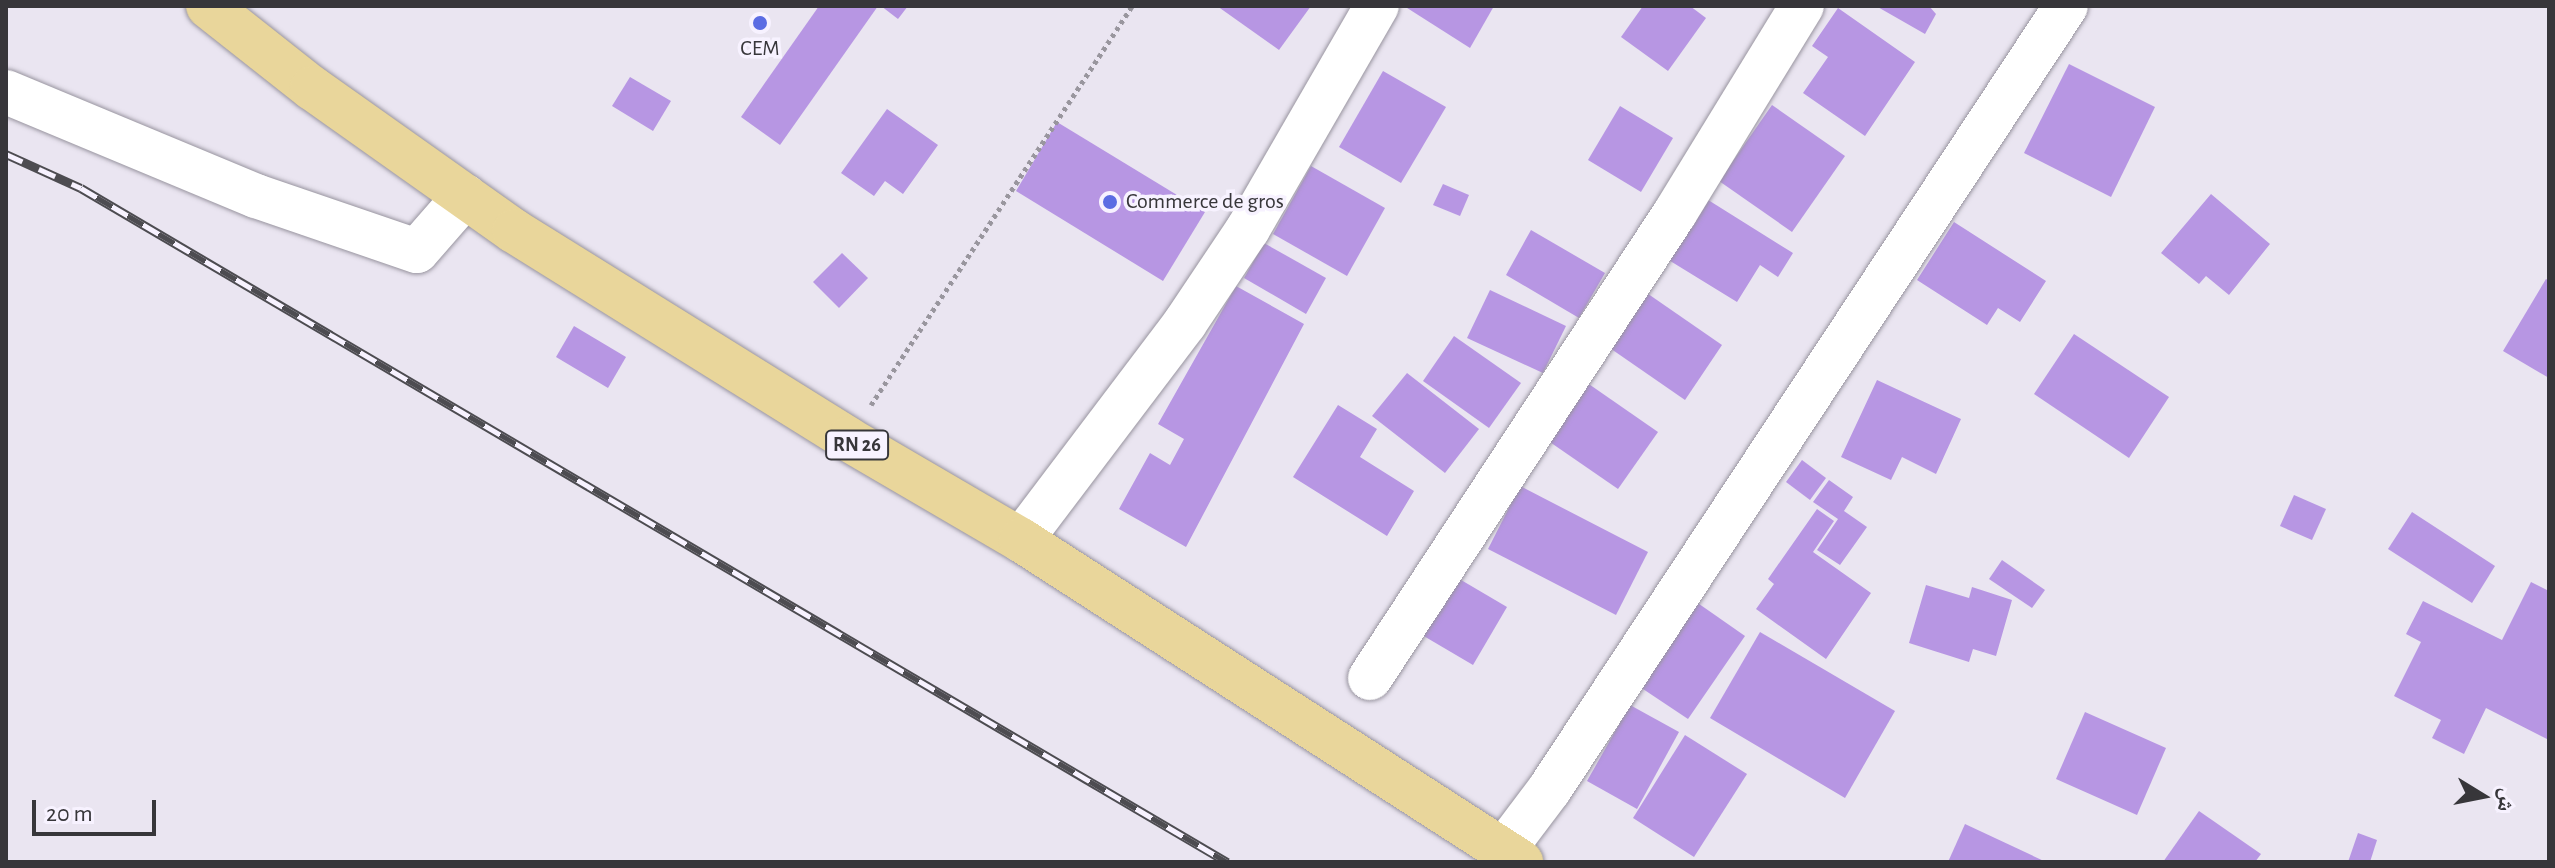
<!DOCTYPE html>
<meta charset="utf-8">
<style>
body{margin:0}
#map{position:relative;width:2555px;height:868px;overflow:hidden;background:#eae5f1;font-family:"Alegreya Sans","Noto Naskh Arabic",sans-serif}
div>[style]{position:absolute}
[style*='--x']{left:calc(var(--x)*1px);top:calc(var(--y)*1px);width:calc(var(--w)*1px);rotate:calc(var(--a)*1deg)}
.building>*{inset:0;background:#b796e3}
.path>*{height:5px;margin-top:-2.5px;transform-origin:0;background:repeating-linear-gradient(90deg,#99969e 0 4px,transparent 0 8px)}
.roads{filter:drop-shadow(0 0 2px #98949f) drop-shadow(0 0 2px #98949f)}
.minor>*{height:44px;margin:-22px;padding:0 22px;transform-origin:22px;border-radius:22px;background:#fff}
.major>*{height:44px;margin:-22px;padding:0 22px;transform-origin:22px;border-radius:22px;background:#e9d69b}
.rail>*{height:9px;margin-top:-4.5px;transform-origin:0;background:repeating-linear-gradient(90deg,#f7f2ff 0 18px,#4d4c51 0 36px);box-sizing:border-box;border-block:2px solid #4d4c51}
.dots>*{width:22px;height:22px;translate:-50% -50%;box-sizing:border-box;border:4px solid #f7f2ff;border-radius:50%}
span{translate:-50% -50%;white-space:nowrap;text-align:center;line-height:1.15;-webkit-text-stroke:7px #f7f2ff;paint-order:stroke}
.shield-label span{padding:2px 6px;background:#f7f2ff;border:2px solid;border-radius:6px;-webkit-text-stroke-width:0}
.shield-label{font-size:20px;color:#37363a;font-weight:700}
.poi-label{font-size:22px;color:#37363a}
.left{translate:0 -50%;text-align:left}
.frame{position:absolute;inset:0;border:8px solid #37363a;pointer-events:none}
.north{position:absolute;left:2443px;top:756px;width:80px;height:80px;-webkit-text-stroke:6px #f7f2ff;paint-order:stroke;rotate:100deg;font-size:22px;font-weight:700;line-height:32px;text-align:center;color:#37363a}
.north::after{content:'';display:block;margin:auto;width:28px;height:36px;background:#37363a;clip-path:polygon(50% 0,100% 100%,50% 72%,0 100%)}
.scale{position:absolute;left:32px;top:800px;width:124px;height:36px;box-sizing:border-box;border:4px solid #37363a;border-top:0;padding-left:10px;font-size:24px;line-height:28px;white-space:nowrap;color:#37363a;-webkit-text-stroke:6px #f7f2ff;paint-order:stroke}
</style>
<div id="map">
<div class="building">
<div style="clip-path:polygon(819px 6px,878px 6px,780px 145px,741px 117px)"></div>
<div style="clip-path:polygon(881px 6px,908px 6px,898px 19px)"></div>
<div style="clip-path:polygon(1217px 6px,1311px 6px,1279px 50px)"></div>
<div style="clip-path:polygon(1404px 6px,1494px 6px,1470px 48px)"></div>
<div style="clip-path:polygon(1643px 6px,1690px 6px,1706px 18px,1668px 71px,1621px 37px)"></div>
<div style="clip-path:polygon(1876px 6px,1929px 6px,1936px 14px,1925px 34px)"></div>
<div style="clip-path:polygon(1838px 8px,1915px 62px,1865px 136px,1803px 93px,1828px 57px,1812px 46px)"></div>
<div style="clip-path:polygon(2069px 64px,2155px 107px,2111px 197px,2024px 153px)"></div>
<div style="clip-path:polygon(1383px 71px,1446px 107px,1401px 183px,1339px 147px)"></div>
<div style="clip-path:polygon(630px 77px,671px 101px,653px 131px,612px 106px)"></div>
<div style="clip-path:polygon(1772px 105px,1845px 156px,1792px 232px,1719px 181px)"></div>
<div style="clip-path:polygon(1620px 106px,1673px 138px,1641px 192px,1588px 160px)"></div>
<div style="clip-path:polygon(887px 109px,938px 145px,903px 194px,885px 181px,874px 196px,841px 173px)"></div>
<div style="clip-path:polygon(1057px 122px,1205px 212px,1163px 281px,1016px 191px)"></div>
<div style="clip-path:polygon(1311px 166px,1385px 208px,1347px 276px,1273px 234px)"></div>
<div style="clip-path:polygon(1443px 184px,1469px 195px,1460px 216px,1433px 205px)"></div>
<div style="clip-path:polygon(2211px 194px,2270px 244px,2229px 295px,2206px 276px,2199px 284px,2161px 253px)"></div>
<div style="clip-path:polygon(1705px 198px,1793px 253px,1778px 277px,1760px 265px,1737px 302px,1667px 259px)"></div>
<div style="clip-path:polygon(1954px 222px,2046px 281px,2020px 322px,1998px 308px,1987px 325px,1917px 280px)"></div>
<div style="clip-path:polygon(1531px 230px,1605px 273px,1579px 318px,1506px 275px)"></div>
<div style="clip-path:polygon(1264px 243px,1326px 278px,1306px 314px,1244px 278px)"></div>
<div style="clip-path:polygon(842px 253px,868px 278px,839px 308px,813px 282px)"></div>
<div style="clip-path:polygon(2546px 279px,2549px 281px,2549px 378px,2503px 351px)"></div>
<div style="clip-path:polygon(1236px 286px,1304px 324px,1186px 547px,1119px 509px,1150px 453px,1170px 465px,1184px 439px,1158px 424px)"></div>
<div style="clip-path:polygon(1641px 289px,1722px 345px,1685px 400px,1604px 344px)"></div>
<div style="clip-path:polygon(1490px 290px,1566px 326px,1543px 373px,1467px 338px)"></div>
<div style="clip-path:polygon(574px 326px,626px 357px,608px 388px,556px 357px)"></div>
<div style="clip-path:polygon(2074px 334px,2169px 397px,2129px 458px,2034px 394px)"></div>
<div style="clip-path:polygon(1454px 336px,1521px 383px,1489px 428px,1423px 381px)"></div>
<div style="clip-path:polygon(1407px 373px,1479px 429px,1445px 473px,1372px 416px)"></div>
<div style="clip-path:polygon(1583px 380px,1658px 432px,1618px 489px,1544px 438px)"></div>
<div style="clip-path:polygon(1877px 380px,1961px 419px,1936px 474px,1902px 457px,1891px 480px,1841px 457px)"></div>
<div style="clip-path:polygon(1338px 405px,1377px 429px,1360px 457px,1414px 491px,1387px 536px,1293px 477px)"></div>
<div style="clip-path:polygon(1802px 460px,1826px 478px,1810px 500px,1786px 482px)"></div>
<div style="clip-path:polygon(1829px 480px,1853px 497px,1844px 511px,1867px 527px,1840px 565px,1817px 550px,1838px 519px,1813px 502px)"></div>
<div style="clip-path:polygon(1520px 486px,1648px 552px,1616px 615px,1488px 549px)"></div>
<div style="clip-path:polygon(2294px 495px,2326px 509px,2312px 540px,2280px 526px)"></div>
<div style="clip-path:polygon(1817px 509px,1834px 521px,1813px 552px,1871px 593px,1826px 659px,1756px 609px,1774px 584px,1768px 579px)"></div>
<div style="clip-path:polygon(2412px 512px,2495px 566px,2472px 603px,2388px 549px)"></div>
<div style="clip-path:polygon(2002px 560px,2045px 590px,2032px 608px,1989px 579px)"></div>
<div style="clip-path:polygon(1456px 577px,1507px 607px,1473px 665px,1422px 635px)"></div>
<div style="clip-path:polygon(2531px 582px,2549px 591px,2549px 740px,2486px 708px,2464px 754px,2432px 738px,2441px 720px,2394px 696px,2421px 642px,2406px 634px,2423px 601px,2502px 640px)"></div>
<div style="clip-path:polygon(1926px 585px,1969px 598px,1972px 587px,2012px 600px,1996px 656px,1973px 649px,1969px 662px,1909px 643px)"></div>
<div style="clip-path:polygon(1692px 599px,1745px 636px,1688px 719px,1634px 683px)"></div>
<div style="clip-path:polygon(1760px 632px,1895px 711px,1845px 798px,1710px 718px)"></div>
<div style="clip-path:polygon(1630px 705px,1679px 732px,1637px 809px,1587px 781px)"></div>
<div style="clip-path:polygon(2085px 712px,2166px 748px,2137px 815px,2056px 779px)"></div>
<div style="clip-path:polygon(1685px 735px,1747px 774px,1694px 857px,1633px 818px)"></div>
<div style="clip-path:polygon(2199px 811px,2261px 854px,2255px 862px,2163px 862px)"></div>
<div style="clip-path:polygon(1965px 824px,2046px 862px,1948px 862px)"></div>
<div style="clip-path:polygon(2358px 833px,2377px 840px,2370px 862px,2348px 862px)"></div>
</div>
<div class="path">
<div style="--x:871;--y:405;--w:477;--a:-56.8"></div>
</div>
<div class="roads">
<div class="minor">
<div style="--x:6;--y:92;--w:271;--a:22.6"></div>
<div style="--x:256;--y:196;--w:170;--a:18.9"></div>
<div style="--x:417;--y:251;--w:73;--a:-48.9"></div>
<div style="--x:1021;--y:540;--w:272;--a:-52.9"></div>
<div style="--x:1185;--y:323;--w:113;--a:-56.2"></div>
<div style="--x:1248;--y:229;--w:258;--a:-60"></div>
<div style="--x:1370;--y:678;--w:556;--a:-56.74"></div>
<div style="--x:1675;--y:213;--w:243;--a:-58.5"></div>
<div style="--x:1503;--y:851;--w:76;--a:-53"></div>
<div style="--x:1549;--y:790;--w:939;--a:-56.6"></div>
</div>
<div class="major">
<div style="--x:208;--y:6;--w:132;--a:38.3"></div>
<div style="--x:312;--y:88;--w:247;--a:35.3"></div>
<div style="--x:514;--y:231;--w:393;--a:31.9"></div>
<div style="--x:848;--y:439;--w:200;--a:30.3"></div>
<div style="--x:1021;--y:540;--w:595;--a:32.78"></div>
</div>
</div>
<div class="rail">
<div style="--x:6;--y:154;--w:82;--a:24.4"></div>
<div style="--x:81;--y:188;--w:1330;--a:30.46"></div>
</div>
<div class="dots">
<div style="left:760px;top:23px;background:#5b6ce3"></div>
<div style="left:1110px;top:202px;background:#5b6ce3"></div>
</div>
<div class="shield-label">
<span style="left:857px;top:445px">RN 26</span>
</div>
<div class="poi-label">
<span style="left:760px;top:49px">CEM</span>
<span class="left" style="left:1126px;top:202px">Commerce de gros</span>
</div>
<div class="frame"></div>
<div class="north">ش</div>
<div class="scale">20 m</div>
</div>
